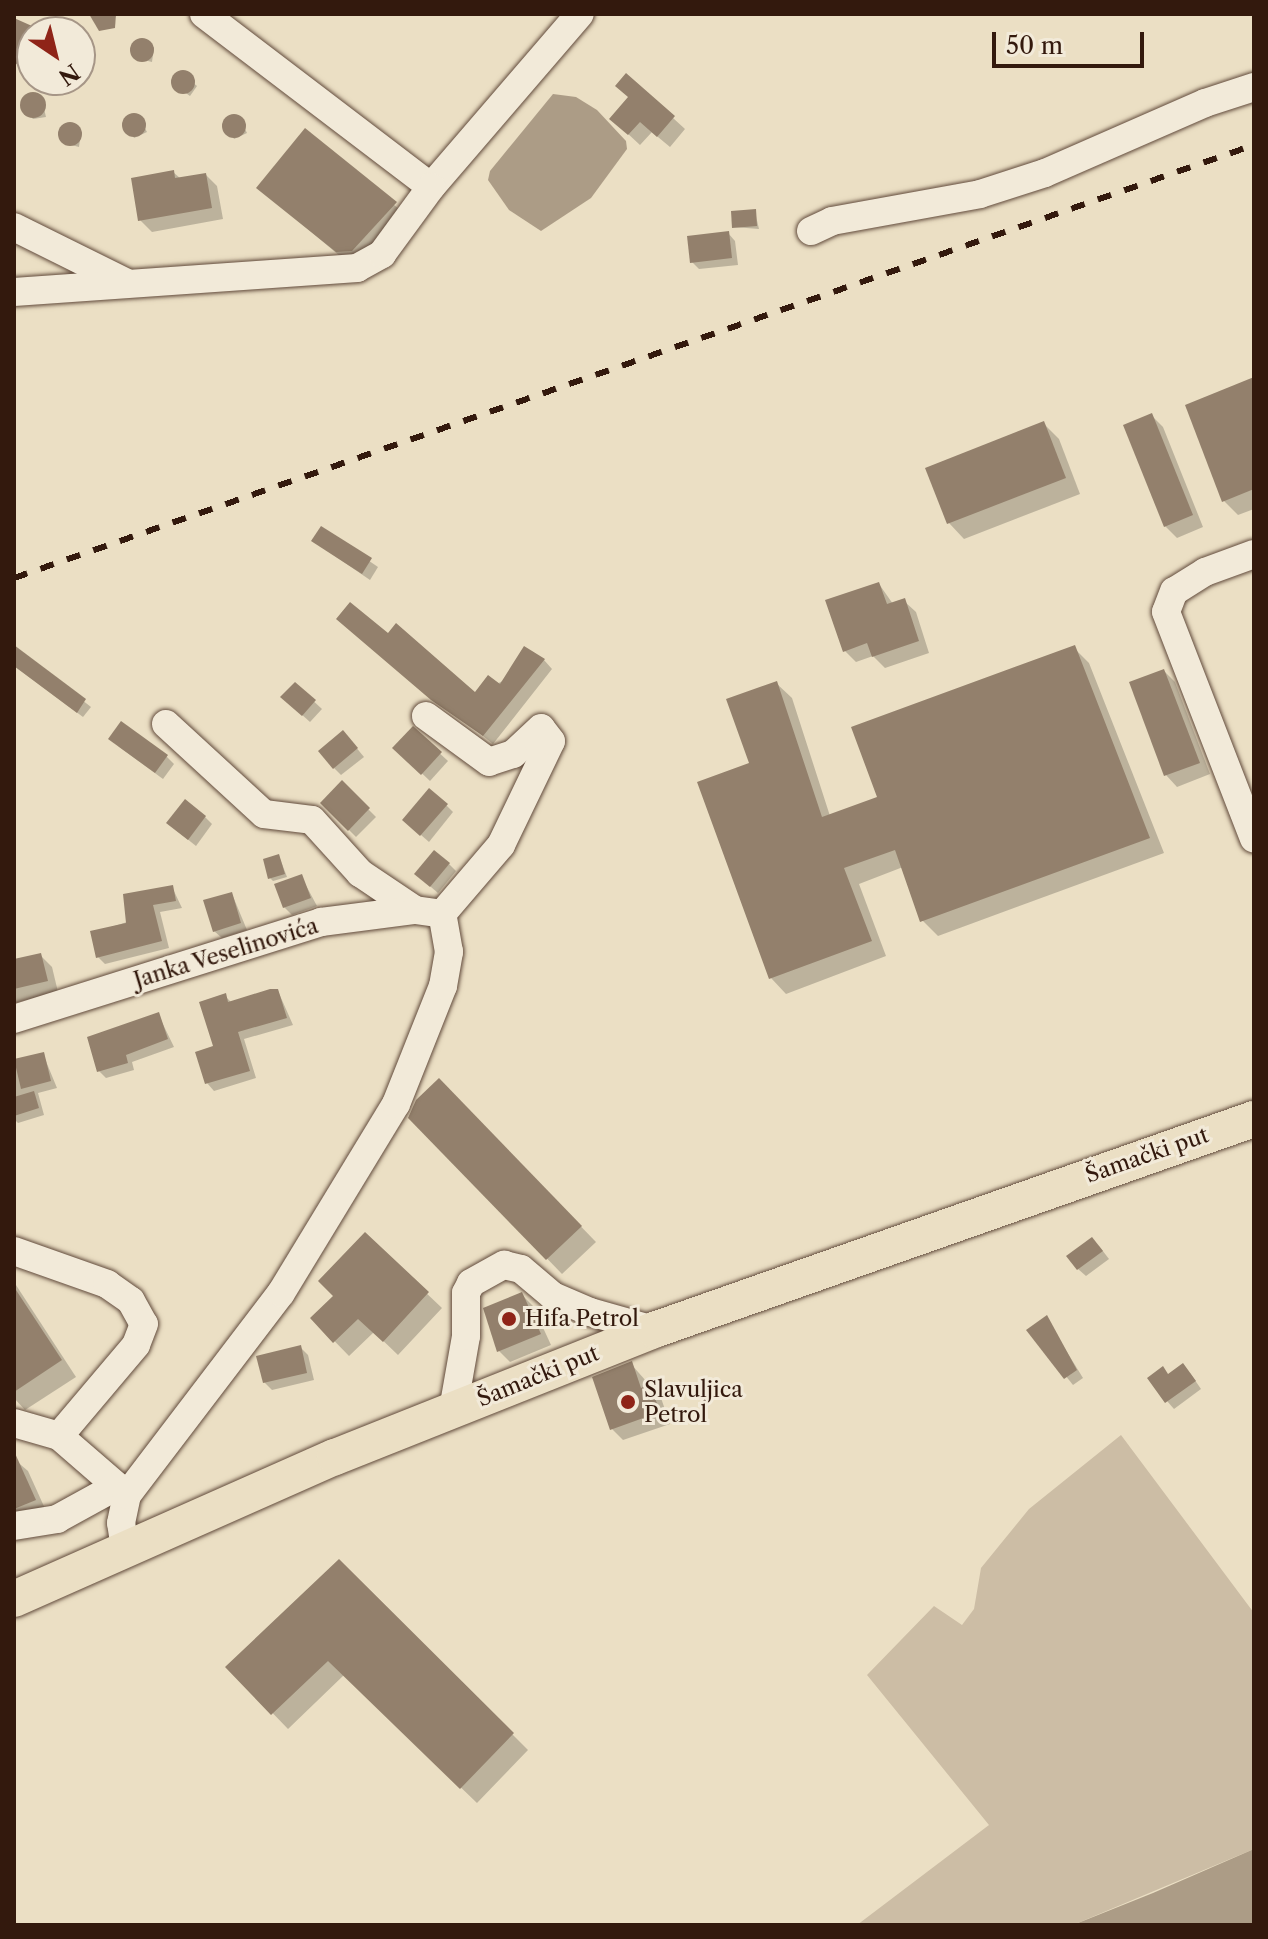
<!DOCTYPE html>
<meta charset="utf-8">
<style>
body{margin:0}
#map{position:relative;width:1268px;height:1939px;overflow:hidden;background:#ebdfc4;font-family:"Libre Caslon Text",serif}
div>[style]{position:absolute}
[style*='--x']{left:calc(var(--x)*1px);top:calc(var(--y)*1px);width:calc(var(--w)*1px);rotate:calc(var(--a)*1deg)}
.green>*{inset:0;background:#ccbda5}
.water>*{inset:0;background:#ac9c86}
.shadow>*{inset:0;background:#0003}
.building>*{inset:0;background:#93806c}
.round{border-radius:50%}
.roads{filter:drop-shadow(0 0 2px #614a3b) drop-shadow(0 0 2px #614a3b)}
.minor>*{height:28px;margin:-14px;padding:0 14px;transform-origin:14px;border-radius:14px;background:#f2ead9}
.major>*{height:36px;margin:-18px;padding:0 18px;transform-origin:18px;border-radius:18px;background:#ebdfc4}
.rail>*{height:6px;margin-top:-3px;transform-origin:0;background:repeating-linear-gradient(90deg,#33190d 0 14px,transparent 0 28px)}
.dots>*{width:22px;height:22px;translate:-50% -50%;box-sizing:border-box;border:4px solid #f2ead9;border-radius:50%}
span{translate:-50% -50%;white-space:nowrap;text-align:center;line-height:1.15;-webkit-text-stroke:6px #f2ead9;paint-order:stroke}
.street-label{font-size:22px;color:#33190d}
.poi-label{font-size:22px;color:#33190d}
.left{translate:0 -50%;text-align:left}
.frame{position:absolute;inset:0;border:16px solid #33190d;pointer-events:none}
.north{position:absolute;left:16px;top:16px;width:80px;height:80px;box-sizing:border-box;background:#f2ead9;border:2px solid #a69687;border-radius:50%;rotate:145deg;font-size:22px;font-weight:700;line-height:32px;text-align:center;color:#33190d}
.north::after{content:'';display:block;margin:auto;width:28px;height:36px;background:#8f2418;clip-path:polygon(50% 0,100% 100%,50% 72%,0 100%)}
.scale{position:absolute;left:992px;top:32px;width:152px;height:36px;box-sizing:border-box;border:4px solid #33190d;border-top:0;padding-left:10px;font-size:24px;line-height:28px;white-space:nowrap;color:#33190d;-webkit-text-stroke:6px #f2ead9;paint-order:stroke}
</style>
<div id="map">
<div class="green">
<div style="clip-path:polygon(1121px 1435px,1254px 1613px,1254px 1849px,1073px 1925px,857px 1925px,989px 1825px,867px 1675px,934px 1606px,962px 1625px,974px 1609px,981px 1568px,1029px 1509px)"></div>
</div>
<div class="water">
<div style="clip-path:polygon(553px 94px,576px 97px,597px 110px,626px 141px,627px 149px,591px 198px,541px 231px,509px 210px,488px 180px,490px 171px)"></div>
<div style="clip-path:polygon(1254px 1849px,1254px 1925px,1073px 1925px,1153px 1893px)"></div>
</div>
<div class="shadow">
<div style="clip-path:polygon(21px 22px,33px 32px,32px 60px,15px 64px,14px 25px)"></div>
<div style="clip-path:polygon(135px 43px,154px 47px,152px 62px,136px 58px)"></div>
<div style="clip-path:polygon(181px 73px,197px 86px,190px 96px,173px 84px)"></div>
<div style="clip-path:polygon(55px 80px,71px 80px,67px 83px)"></div>
<div style="clip-path:polygon(41px 96px,46px 117px,33px 119px,23px 108px,24px 100px)"></div>
<div style="clip-path:polygon(139px 117px,147px 132px,134px 138px,126px 121px)"></div>
<div style="clip-path:polygon(239px 117px,247px 133px,234px 139px,226px 122px)"></div>
<div style="clip-path:polygon(673px 118px,685px 129px,670px 147px,652px 132px,640px 145px,612px 119px)"></div>
<div style="clip-path:polygon(60px 128px,81px 132px,79px 147px,64px 143px)"></div>
<div style="clip-path:polygon(305px 131px,411px 219px,353px 267px,259px 188px)"></div>
<div style="clip-path:polygon(173px 172px,181px 179px,206px 175px,217px 186px,223px 219px,152px 232px,140px 220px)"></div>
<div style="clip-path:polygon(755px 212px,759px 229px,734px 227px)"></div>
<div style="clip-path:polygon(728px 233px,735px 241px,738px 265px,699px 269px,692px 262px)"></div>
<div style="clip-path:polygon(1254px 379px,1254px 509px,1238px 515px,1224px 501px)"></div>
<div style="clip-path:polygon(1152px 416px,1163px 427px,1203px 527px,1177px 538px,1165px 526px)"></div>
<div style="clip-path:polygon(1043px 423px,1059px 439px,1080px 494px,964px 539px,949px 523px,927px 469px)"></div>
<div style="clip-path:polygon(321px 528px,378px 567px,370px 580px,313px 541px)"></div>
<div style="clip-path:polygon(879px 584px,893px 604px,904px 601px,916px 612px,929px 653px,885px 668px,873px 656px,856px 662px,844px 650px)"></div>
<div style="clip-path:polygon(347px 627px,388px 636px,475px 695px,544px 660px,552px 669px,493px 744px)"></div>
<div style="clip-path:polygon(1074px 648px,1089px 663px,1164px 853px,938px 936px,922px 920px,903px 867px,859px 884px,886px 956px,786px 994px,771px 978px,700px 784px,751px 765px,776px 683px,792px 698px,830px 816px,879px 798px)"></div>
<div style="clip-path:polygon(18px 650px,91px 707px,83px 717px,14px 666px)"></div>
<div style="clip-path:polygon(1164px 671px,1175px 682px,1210px 774px,1177px 787px,1166px 775px)"></div>
<div style="clip-path:polygon(295px 684px,322px 709px,310px 722px,290px 704px)"></div>
<div style="clip-path:polygon(413px 729px,448px 761px,430px 781px,395px 748px)"></div>
<div style="clip-path:polygon(350px 740px,364px 757px,341px 775px,334px 768px)"></div>
<div style="clip-path:polygon(118px 746px,166px 756px,174px 764px,163px 779px)"></div>
<div style="clip-path:polygon(342px 783px,376px 817px,356px 837px,322px 803px)"></div>
<div style="clip-path:polygon(446px 805px,453px 812px,429px 842px,412px 827px)"></div>
<div style="clip-path:polygon(205px 817px,212px 824px,196px 846px,176px 830px)"></div>
<div style="clip-path:polygon(279px 856px,287px 877px,273px 881px,270px 878px)"></div>
<div style="clip-path:polygon(449px 864px,456px 871px,438px 893px,424px 881px)"></div>
<div style="clip-path:polygon(301px 876px,317px 906px,292px 915px,284px 907px)"></div>
<div style="clip-path:polygon(172px 887px,182px 908px,160px 912px,169px 948px,105px 964px,98px 957px,92px 933px,127px 922px)"></div>
<div style="clip-path:polygon(232px 894px,247px 930px,222px 938px,214px 931px)"></div>
<div style="clip-path:polygon(40px 955px,52px 967px,58px 992px,14px 1003px,14px 961px)"></div>
<div style="clip-path:polygon(278px 991px,293px 1025px,244px 1039px,256px 1078px,214px 1091px,207px 1083px,225px 996px,232px 1003px)"></div>
<div style="clip-path:polygon(158px 1014px,174px 1047px,132px 1062px,134px 1070px,106px 1078px,99px 1071px)"></div>
<div style="clip-path:polygon(43px 1054px,57px 1088px,38px 1093px,44px 1115px,18px 1123px,14px 1119px,14px 1064px)"></div>
<div style="clip-path:polygon(439px 1080px,596px 1242px,562px 1274px,410px 1117px)"></div>
<div style="clip-path:polygon(365px 1235px,442px 1308px,398px 1355px,374px 1332px,349px 1356px,312px 1318px,336px 1296px)"></div>
<div style="clip-path:polygon(1099px 1246px,1109px 1259px,1086px 1276px,1078px 1269px)"></div>
<div style="clip-path:polygon(14px 1282px,76px 1377px,25px 1410px,14px 1398px)"></div>
<div style="clip-path:polygon(521px 1294px,533px 1306px,551px 1345px,510px 1362px,499px 1351px)"></div>
<div style="clip-path:polygon(1046px 1318px,1083px 1378px,1073px 1385px,1029px 1330px)"></div>
<div style="clip-path:polygon(300px 1347px,308px 1355px,314px 1380px,272px 1390px,264px 1382px)"></div>
<div style="clip-path:polygon(631px 1364px,661px 1398px,670px 1424px,623px 1440px,612px 1429px)"></div>
<div style="clip-path:polygon(1190px 1373px,1201px 1389px,1174px 1409px,1167px 1401px,1169px 1376px)"></div>
<div style="clip-path:polygon(14px 1459px,28px 1471px,47px 1513px,14px 1528px)"></div>
<div style="clip-path:polygon(339px 1562px,528px 1750px,477px 1803px,344px 1675px,288px 1729px,228px 1667px)"></div>
</div>
<div class="building">
<div style="clip-path:polygon(89px 14px,116px 14px,115px 28px,99px 31px)"></div>
<div style="clip-path:polygon(14px 18px,32px 26px,32px 51px,14px 66px)"></div>
<div class="round" style="left:130px;top:38px;width:24px;height:24px"></div>
<div class="round" style="left:171px;top:70px;width:24px;height:24px"></div>
<div style="clip-path:polygon(626px 73px,675px 116px,657px 137px,640px 122px,628px 135px,609px 119px,628px 97px,615px 86px)"></div>
<div class="round" style="left:20px;top:92px;width:26px;height:26px"></div>
<div class="round" style="left:122px;top:113px;width:24px;height:24px"></div>
<div class="round" style="left:222px;top:114px;width:24px;height:24px"></div>
<div class="round" style="left:58px;top:122px;width:24px;height:24px"></div>
<div style="clip-path:polygon(305px 128px,397px 202px,352px 251px,336px 252px,256px 188px)"></div>
<div style="clip-path:polygon(174px 170px,175px 178px,206px 173px,212px 208px,138px 221px,131px 178px)"></div>
<div style="clip-path:polygon(756px 209px,757px 226px,732px 228px,731px 211px)"></div>
<div style="clip-path:polygon(729px 231px,732px 258px,690px 263px,687px 236px)"></div>
<div style="clip-path:polygon(1254px 377px,1254px 489px,1222px 502px,1185px 405px)"></div>
<div style="clip-path:polygon(1152px 413px,1193px 515px,1164px 527px,1123px 425px)"></div>
<div style="clip-path:polygon(1044px 421px,1066px 478px,947px 524px,925px 468px)"></div>
<div style="clip-path:polygon(321px 526px,372px 558px,362px 574px,311px 541px)"></div>
<div style="clip-path:polygon(879px 582px,887px 604px,905px 598px,919px 641px,872px 657px,867px 643px,843px 652px,825px 600px)"></div>
<div style="clip-path:polygon(350px 602px,388px 633px,396px 623px,475px 692px,488px 675px,500px 684px,524px 646px,545px 659px,483px 736px,431px 700px,336px 619px)"></div>
<div style="clip-path:polygon(14px 645px,86px 699px,77px 713px,14px 666px)"></div>
<div style="clip-path:polygon(1075px 645px,1150px 838px,920px 922px,895px 850px,844px 868px,872px 941px,769px 979px,697px 782px,749px 763px,726px 699px,777px 681px,822px 817px,877px 797px,851px 727px)"></div>
<div style="clip-path:polygon(1164px 669px,1200px 763px,1164px 776px,1129px 682px)"></div>
<div style="clip-path:polygon(295px 682px,316px 700px,302px 716px,280px 697px)"></div>
<div style="clip-path:polygon(121px 721px,168px 755px,155px 773px,108px 739px)"></div>
<div style="clip-path:polygon(413px 726px,442px 752px,421px 775px,392px 748px)"></div>
<div style="clip-path:polygon(343px 730px,358px 748px,333px 769px,318px 751px)"></div>
<div style="clip-path:polygon(342px 780px,370px 808px,348px 831px,320px 803px)"></div>
<div style="clip-path:polygon(429px 788px,448px 804px,420px 836px,402px 820px)"></div>
<div style="clip-path:polygon(185px 799px,206px 816px,188px 840px,166px 823px)"></div>
<div style="clip-path:polygon(434px 850px,450px 863px,430px 887px,414px 874px)"></div>
<div style="clip-path:polygon(279px 854px,285px 874px,268px 879px,263px 859px)"></div>
<div style="clip-path:polygon(302px 874px,311px 898px,283px 908px,274px 884px)"></div>
<div style="clip-path:polygon(173px 885px,176px 901px,153px 905px,162px 941px,96px 958px,90px 931px,126px 923px,123px 894px)"></div>
<div style="clip-path:polygon(232px 892px,241px 923px,213px 932px,203px 900px)"></div>
<div style="clip-path:polygon(41px 953px,48px 981px,14px 989px,14px 959px)"></div>
<div style="clip-path:polygon(270px 989px,278px 989px,287px 1018px,238px 1032px,250px 1071px,205px 1084px,195px 1052px,213px 1046px,199px 1002px,226px 993px,228px 1002px)"></div>
<div style="clip-path:polygon(159px 1012px,168px 1039px,126px 1055px,128px 1063px,97px 1072px,87px 1037px)"></div>
<div style="clip-path:polygon(44px 1052px,51px 1081px,21px 1089px,14px 1059px)"></div>
<div style="clip-path:polygon(439px 1078px,582px 1226px,546px 1260px,408px 1118px,416px 1100px)"></div>
<div style="clip-path:polygon(34px 1091px,39px 1108px,14px 1116px,14px 1097px)"></div>
<div style="clip-path:polygon(365px 1232px,429px 1292px,383px 1342px,358px 1319px,333px 1343px,310px 1318px,333px 1296px,318px 1281px)"></div>
<div style="clip-path:polygon(1092px 1237px,1103px 1251px,1077px 1270px,1066px 1256px)"></div>
<div style="clip-path:polygon(14px 1287px,62px 1360px,14px 1392px)"></div>
<div style="clip-path:polygon(522px 1292px,541px 1334px,497px 1352px,483px 1308px)"></div>
<div style="clip-path:polygon(1047px 1315px,1077px 1370px,1064px 1379px,1026px 1330px)"></div>
<div style="clip-path:polygon(301px 1345px,307px 1373px,263px 1383px,256px 1356px)"></div>
<div style="clip-path:polygon(632px 1361px,641px 1388px,650px 1384px,660px 1412px,610px 1430px,592px 1377px)"></div>
<div style="clip-path:polygon(1183px 1363px,1196px 1381px,1165px 1403px,1147px 1378px,1163px 1366px,1168px 1374px)"></div>
<div style="clip-path:polygon(14px 1451px,36px 1500px,14px 1509px)"></div>
<div style="clip-path:polygon(339px 1559px,514px 1733px,460px 1789px,328px 1661px,271px 1715px,225px 1667px)"></div>
</div>
<div class="roads">
<div class="minor">
<div style="--x:204;--y:14;--w:285;--a:37.3"></div>
<div style="--x:431;--y:187;--w:228;--a:-49.3"></div>
<div style="--x:14;--y:227;--w:124;--a:26.4"></div>
<div style="--x:811;--y:231;--w:23;--a:-25"></div>
<div style="--x:832;--y:221;--w:150;--a:-10.3"></div>
<div style="--x:980;--y:194;--w:68;--a:-17.9"></div>
<div style="--x:1045;--y:173;--w:175;--a:-23.6"></div>
<div style="--x:1205;--y:103;--w:52;--a:-18.1"></div>
<div style="--x:14;--y:292;--w:344;--a:-4"></div>
<div style="--x:357;--y:268;--w:29;--a:-29"></div>
<div style="--x:382;--y:254;--w:83;--a:-53.8"></div>
<div style="--x:1254;--y:554;--w:52;--a:159.8"></div>
<div style="--x:1205;--y:572;--w:36;--a:148"></div>
<div style="--x:1174;--y:591;--w:22;--a:111"></div>
<div style="--x:1166;--y:612;--w:243;--a:68.8"></div>
<div style="--x:166;--y:724;--w:133;--a:42.6"></div>
<div style="--x:264;--y:814;--w:48;--a:7.1"></div>
<div style="--x:312;--y:820;--w:72;--a:47.8"></div>
<div style="--x:360;--y:873;--w:66;--a:33.9"></div>
<div style="--x:14;--y:1019;--w:322;--a:-17.5"></div>
<div style="--x:321;--y:922;--w:95;--a:-7.3"></div>
<div style="--x:415;--y:910;--w:27;--a:8"></div>
<div style="--x:14;--y:1251;--w:99;--a:19.5"></div>
<div style="--x:107;--y:1284;--w:29;--a:35"></div>
<div style="--x:131;--y:1301;--w:26;--a:61"></div>
<div style="--x:144;--y:1324;--w:22;--a:111"></div>
<div style="--x:136;--y:1345;--w:119;--a:130.2"></div>
<div style="--x:453;--y:1410;--w:75;--a:-80"></div>
<div style="--x:466;--y:1336;--w:43;--a:-90"></div>
<div style="--x:466;--y:1293;--w:11;--a:-63"></div>
<div style="--x:471;--y:1283;--w:38;--a:-29"></div>
<div style="--x:504;--y:1265;--w:17;--a:13"></div>
<div style="--x:521;--y:1269;--w:42;--a:40.2"></div>
<div style="--x:553;--y:1296;--w:40;--a:23.4"></div>
<div style="--x:590;--y:1312;--w:66;--a:15.7"></div>
<div style="--x:14;--y:1423;--w:47;--a:16.1"></div>
<div style="--x:59;--y:1436;--w:90;--a:40.9"></div>
<div style="--x:14;--y:1526;--w:44;--a:-9.2"></div>
<div style="--x:57;--y:1519;--w:68;--a:-28.8"></div>
<div style="--x:125;--y:1548;--w:25;--a:-99"></div>
<div style="--x:121;--y:1523;--w:29;--a:-78"></div>
<div style="--x:127;--y:1495;--w:254;--a:-52.7"></div>
<div style="--x:281;--y:1293;--w:221;--a:-58.7"></div>
<div style="--x:396;--y:1104;--w:127;--a:-68.3"></div>
<div style="--x:443;--y:986;--w:35;--a:-80"></div>
<div style="--x:449;--y:952;--w:39;--a:-100"></div>
<div style="--x:442;--y:914;--w:91;--a:-49.5"></div>
<div style="--x:501;--y:845;--w:115;--a:-64.3"></div>
<div style="--x:551;--y:741;--w:16;--a:-128"></div>
<div style="--x:541;--y:728;--w:38;--a:137"></div>
<div style="--x:513;--y:754;--w:25;--a:162"></div>
<div style="--x:489;--y:762;--w:78;--a:-143.9"></div>
</div>
<div class="major">
<div style="--x:14;--y:1599;--w:351;--a:-23.9"></div>
<div style="--x:335;--y:1457;--w:343;--a:-21.7"></div>
<div style="--x:654;--y:1330;--w:636;--a:-19.38"></div>
</div>
</div>
<div class="rail">
<div style="--x:14;--y:578;--w:1313;--a:-19.25"></div>
</div>
<div class="dots">
<div style="left:509px;top:1319px;background:#8f2418"></div>
<div style="left:628px;top:1402px;background:#8f2418"></div>
</div>
<div class="street-label">
<span style="left:226px;top:953px;rotate:-17deg">Janka Veselinovića</span>
<span style="left:1147px;top:1155px;rotate:-19deg">Šamački put</span>
<span style="left:538px;top:1376px;rotate:-22deg">Šamački put</span>
</div>
<div class="poi-label">
<span class="left" style="left:525px;top:1319px">Hifa Petrol</span>
<span class="left" style="left:644px;top:1402px">Slavuljica<br>Petrol</span>
</div>
<div class="frame"></div>
<div class="north">N</div>
<div class="scale">50 m</div>
</div>
